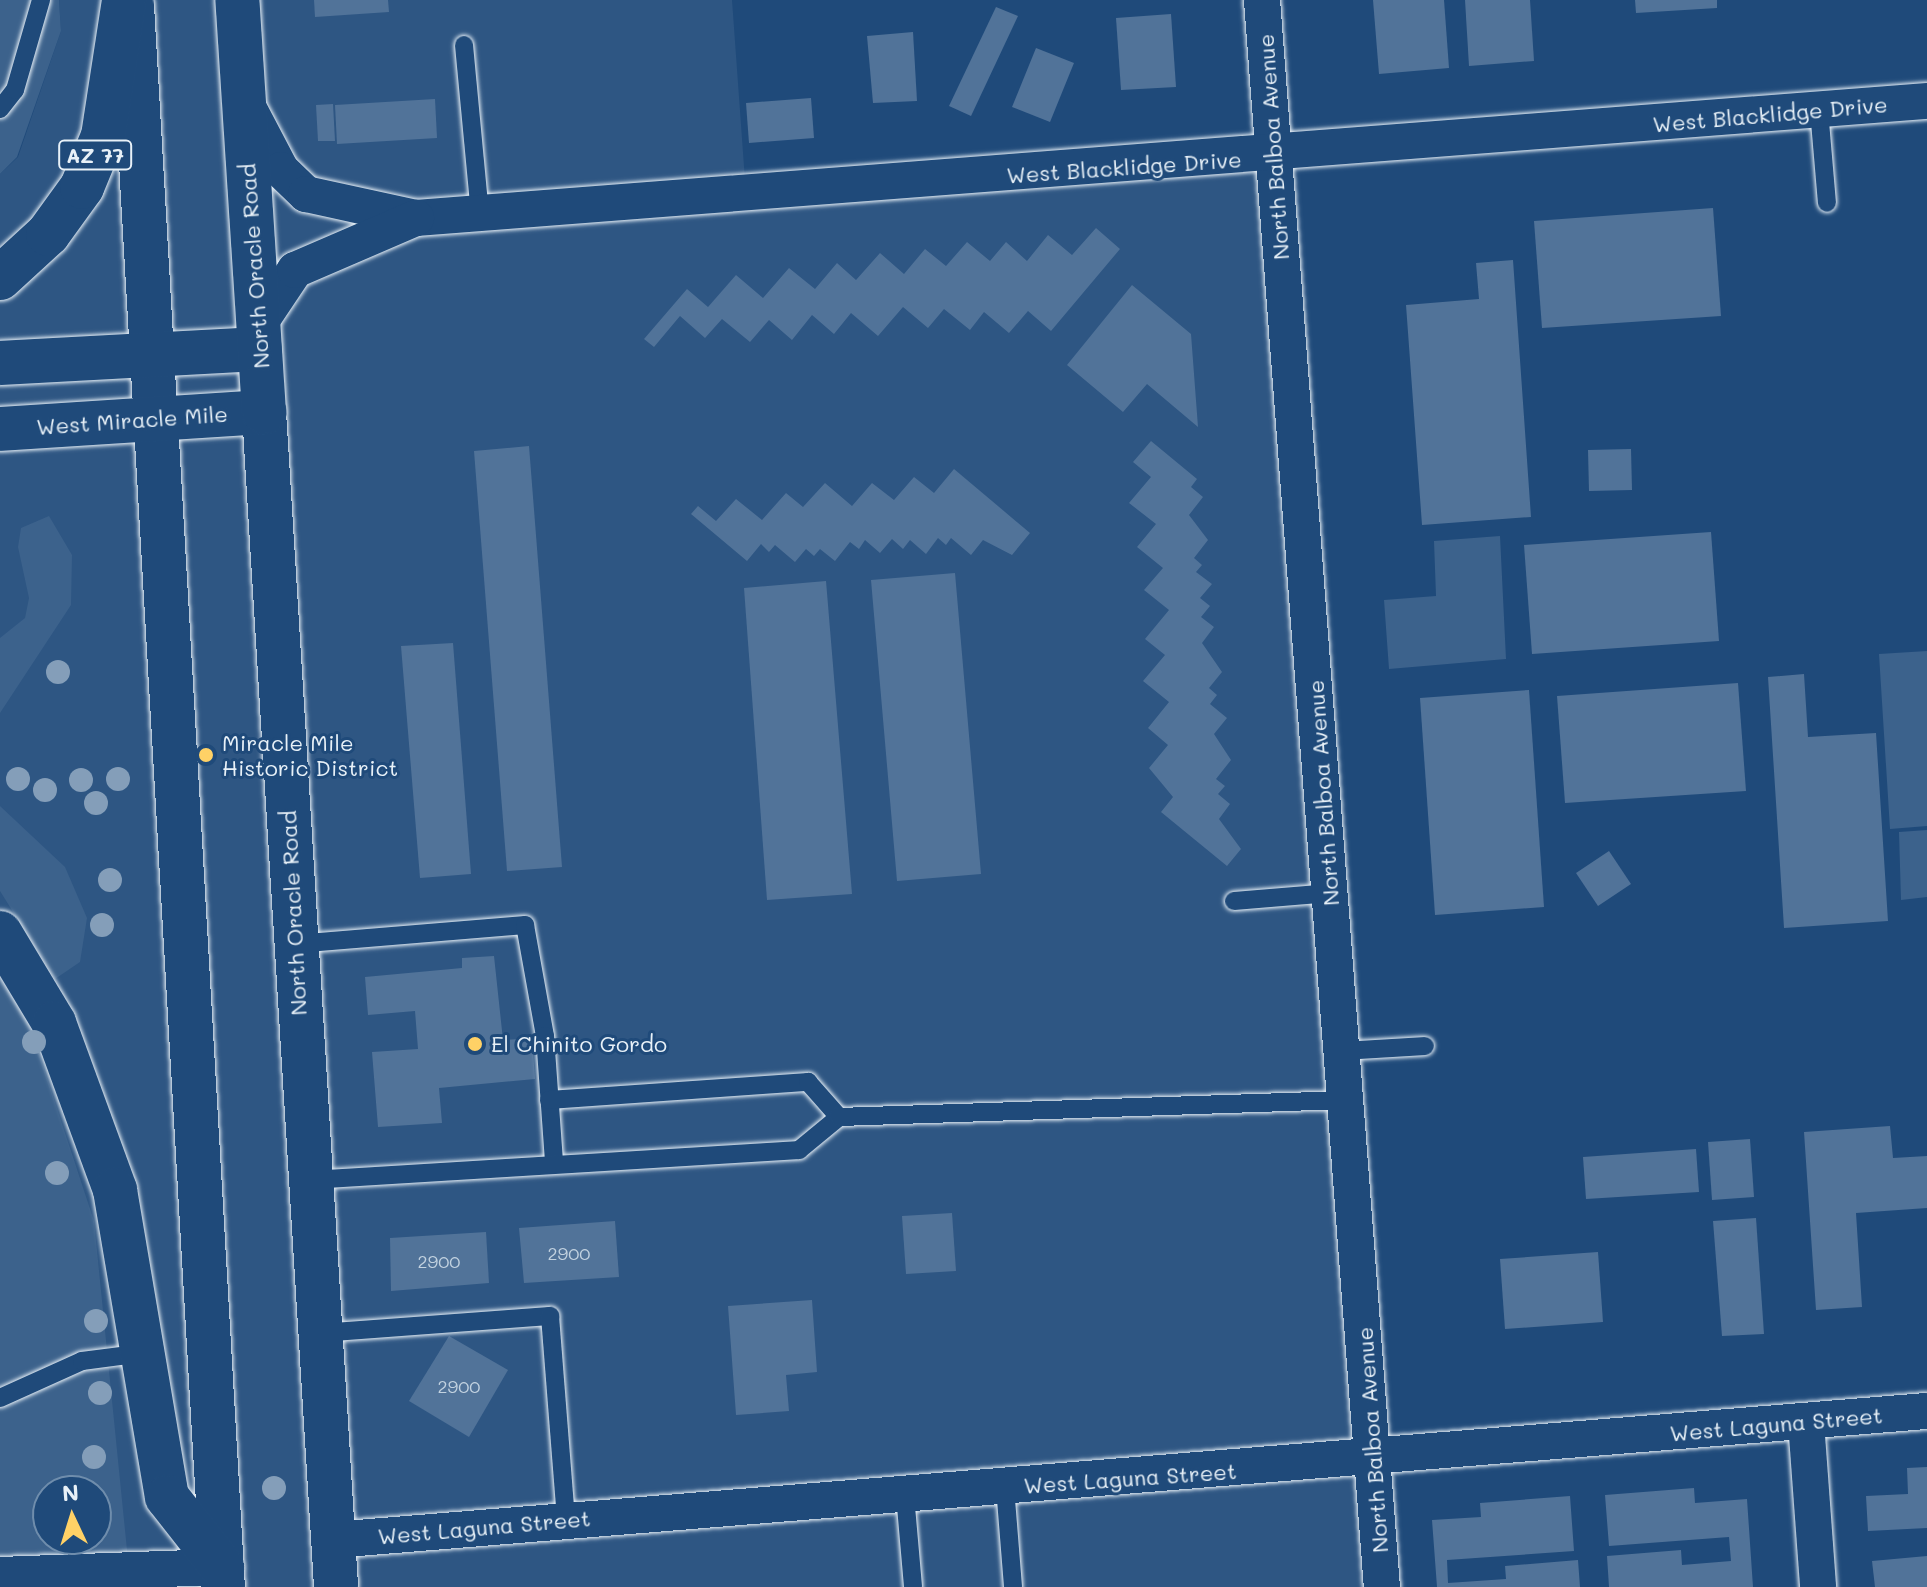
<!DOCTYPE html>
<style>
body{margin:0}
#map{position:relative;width:1927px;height:1587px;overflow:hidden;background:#1f4a7a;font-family:Mali,sans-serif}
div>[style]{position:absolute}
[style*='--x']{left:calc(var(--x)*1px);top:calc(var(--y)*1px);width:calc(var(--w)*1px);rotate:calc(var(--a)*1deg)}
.built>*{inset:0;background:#2e5683}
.green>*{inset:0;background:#3c628c}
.building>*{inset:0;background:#517399}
.roads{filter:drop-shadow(0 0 2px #e8f1f8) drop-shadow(0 0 2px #e8f1f8)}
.service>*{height:18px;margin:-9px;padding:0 9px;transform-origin:9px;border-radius:9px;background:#1f4a7a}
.minor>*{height:36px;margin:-18px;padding:0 18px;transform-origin:18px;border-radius:18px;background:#1f4a7a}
.primary>*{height:44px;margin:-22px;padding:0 22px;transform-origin:22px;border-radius:22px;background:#1f4a7a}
.trunk>*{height:44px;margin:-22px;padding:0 22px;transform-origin:22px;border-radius:22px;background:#1f4a7a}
.trees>*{width:24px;height:24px;margin:-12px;border-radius:50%;background:#849eb9}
.dots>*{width:22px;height:22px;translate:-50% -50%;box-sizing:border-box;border:4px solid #1f4a7a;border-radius:50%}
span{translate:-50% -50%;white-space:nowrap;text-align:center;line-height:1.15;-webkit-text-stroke:6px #1f4a7a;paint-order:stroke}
.number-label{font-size:18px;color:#c2d2e0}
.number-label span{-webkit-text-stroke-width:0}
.shield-label span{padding:2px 6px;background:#1f4a7a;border:2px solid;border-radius:6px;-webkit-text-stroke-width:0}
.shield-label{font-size:20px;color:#e8f1f8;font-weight:700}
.street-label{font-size:22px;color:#e8f1f8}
.poi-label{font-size:22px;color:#e8f1f8}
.left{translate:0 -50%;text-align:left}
.north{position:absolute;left:32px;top:1475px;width:80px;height:80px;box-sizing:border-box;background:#1f4a7a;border:2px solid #6f8dac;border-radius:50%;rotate:356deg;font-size:22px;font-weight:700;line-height:32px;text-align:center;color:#e8f1f8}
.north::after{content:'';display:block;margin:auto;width:28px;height:36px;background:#ffd166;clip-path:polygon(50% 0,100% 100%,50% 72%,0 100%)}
</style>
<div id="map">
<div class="built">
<div style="clip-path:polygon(evenodd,59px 0,732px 0,746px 194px,1275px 156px,1383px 1587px,0 1587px,0 174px,18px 157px,61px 31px,59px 0,48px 1491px,96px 1491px,96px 1539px,48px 1539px,48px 1491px)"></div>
</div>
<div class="green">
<div style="clip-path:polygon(0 0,59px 0,61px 31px,17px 157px,0 174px)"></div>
<div style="clip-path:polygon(49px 516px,72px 555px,71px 605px,0 713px,0 638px,25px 618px,29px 598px,18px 547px,21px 528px)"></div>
<div style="clip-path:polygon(1500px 536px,1506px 659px,1389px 669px,1384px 600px,1436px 596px,1434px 541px)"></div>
<div style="clip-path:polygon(1927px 651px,1927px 826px,1890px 829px,1879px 654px)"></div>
<div style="clip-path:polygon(0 806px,65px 867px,87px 918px,80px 962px,55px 979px,0 891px)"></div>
<div style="clip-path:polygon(1927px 830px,1927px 897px,1901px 900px,1899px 832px)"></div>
<div style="clip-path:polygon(evenodd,0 972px,19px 993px,94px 1221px,129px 1570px,0 1575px,0 972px,48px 1491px,96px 1491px,96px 1539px,48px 1539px,48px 1491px)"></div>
</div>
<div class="building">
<div style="clip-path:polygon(314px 0,388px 0,389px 12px,315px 17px)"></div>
<div style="clip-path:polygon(1373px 0,1444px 0,1449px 68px,1379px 74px)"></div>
<div style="clip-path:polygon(1465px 0,1530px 0,1534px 61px,1469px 66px)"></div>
<div style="clip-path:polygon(1635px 0,1717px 0,1717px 8px,1636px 13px)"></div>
<div style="clip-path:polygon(996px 7px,1018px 16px,971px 116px,949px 106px)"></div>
<div style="clip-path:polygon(1171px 14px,1176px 87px,1121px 90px,1116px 18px)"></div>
<div style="clip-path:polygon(913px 32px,917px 101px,873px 103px,867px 36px)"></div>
<div style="clip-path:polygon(1036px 48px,1074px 63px,1050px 122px,1012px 107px)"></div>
<div style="clip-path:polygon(811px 98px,814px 138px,749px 143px,746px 103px)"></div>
<div style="clip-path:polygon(435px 99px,437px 138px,337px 144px,335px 105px)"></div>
<div style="clip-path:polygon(333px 104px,335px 141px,318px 141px,316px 105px)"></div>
<div style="clip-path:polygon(1713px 208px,1721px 316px,1542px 328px,1534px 221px)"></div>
<div style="clip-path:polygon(1096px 228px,1120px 249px,1051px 331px,1028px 311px,1009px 333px,984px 312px,970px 330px,944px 309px,928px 328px,903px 307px,878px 336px,851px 313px,834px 334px,812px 315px,792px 340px,769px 320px,750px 342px,722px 319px,705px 338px,680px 316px,654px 347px,644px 339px,687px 289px,708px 307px,736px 275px,763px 298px,789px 268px,815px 289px,837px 263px,856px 280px,880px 253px,904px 274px,925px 249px,946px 266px,967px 242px,990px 261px,1006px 242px,1027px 261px,1048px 235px,1072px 255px)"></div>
<div style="clip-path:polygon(1513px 260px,1531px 517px,1422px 525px,1406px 305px,1479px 299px,1476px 263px)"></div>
<div style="clip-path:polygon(1132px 285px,1191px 334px,1198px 427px,1147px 384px,1123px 412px,1067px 365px)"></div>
<div style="clip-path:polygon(1151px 441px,1197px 479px,1191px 487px,1203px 497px,1189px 515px,1208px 540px,1194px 558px,1202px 565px,1196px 572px,1212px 584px,1200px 598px,1210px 606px,1201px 617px,1214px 627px,1202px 643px,1222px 672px,1209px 688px,1217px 695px,1210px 704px,1227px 718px,1214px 734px,1231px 760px,1216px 779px,1225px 786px,1218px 794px,1230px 804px,1219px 819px,1241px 849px,1227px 866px,1161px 812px,1173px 797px,1149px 768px,1168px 745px,1148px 728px,1169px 702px,1143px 681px,1165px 655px,1145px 639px,1169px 610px,1144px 590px,1163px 568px,1137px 547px,1156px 524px,1129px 503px,1151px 477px,1133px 462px)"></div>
<div style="clip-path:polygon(529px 446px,562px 867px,507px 871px,474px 451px)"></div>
<div style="clip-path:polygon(1631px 449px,1632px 490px,1589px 491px,1588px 450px)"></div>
<div style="clip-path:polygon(954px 469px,1030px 533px,1012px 555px,983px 540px,971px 555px,951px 538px,946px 545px,938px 538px,926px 554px,910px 540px,903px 549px,892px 539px,880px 553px,865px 540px,859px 549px,850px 542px,835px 561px,820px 549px,814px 556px,806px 549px,795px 562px,775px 545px,769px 552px,761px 544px,747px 561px,691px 514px,698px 506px,716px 521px,736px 499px,762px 520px,786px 493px,803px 507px,825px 483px,852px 506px,872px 483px,894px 500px,914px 477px,934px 493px)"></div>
<div style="clip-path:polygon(1711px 532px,1719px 641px,1532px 654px,1524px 545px)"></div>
<div style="clip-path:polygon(955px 573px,981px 874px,897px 881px,871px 580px)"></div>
<div style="clip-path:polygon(826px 581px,852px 894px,767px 900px,744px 588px)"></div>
<div style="clip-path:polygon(453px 643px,471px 874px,420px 878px,401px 646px)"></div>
<div style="clip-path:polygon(1804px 674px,1808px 737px,1876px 733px,1888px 921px,1784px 928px,1768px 677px)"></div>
<div style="clip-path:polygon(1738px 683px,1746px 791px,1565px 803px,1557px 696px)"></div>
<div style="clip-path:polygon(1529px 690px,1544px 907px,1435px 915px,1420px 698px)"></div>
<div style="clip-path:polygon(1609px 851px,1631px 884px,1598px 906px,1576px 873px)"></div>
<div style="clip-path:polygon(494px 956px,503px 1040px,532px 1038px,535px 1079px,439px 1088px,442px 1123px,378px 1127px,372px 1052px,418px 1049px,415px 1011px,368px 1015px,365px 977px,462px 968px,462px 958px)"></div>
<div style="clip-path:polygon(1890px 1126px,1893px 1158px,1927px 1156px,1927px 1208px,1856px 1213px,1862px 1307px,1816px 1310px,1804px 1132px)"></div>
<div style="clip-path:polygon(1750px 1139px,1754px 1197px,1712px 1200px,1708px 1142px)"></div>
<div style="clip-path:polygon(1696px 1149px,1699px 1192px,1586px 1199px,1583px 1157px)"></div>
<div style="clip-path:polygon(952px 1213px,956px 1271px,906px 1274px,902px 1216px)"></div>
<div style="clip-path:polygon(1756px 1218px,1764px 1334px,1722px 1336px,1713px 1221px)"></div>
<div style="clip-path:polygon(615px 1221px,619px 1277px,524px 1283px,519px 1228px)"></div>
<div style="clip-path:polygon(486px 1232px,489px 1283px,391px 1291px,390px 1238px)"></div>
<div style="clip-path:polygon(1598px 1252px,1603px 1322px,1505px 1329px,1500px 1259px)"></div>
<div style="clip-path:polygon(812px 1300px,817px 1372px,786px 1375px,789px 1411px,736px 1415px,728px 1306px)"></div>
<div style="clip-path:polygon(449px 1336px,508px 1370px,469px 1437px,409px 1401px)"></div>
<div style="clip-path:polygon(1927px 1467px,1927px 1528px,1868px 1531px,1866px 1496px,1908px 1494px,1907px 1468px)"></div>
<div style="clip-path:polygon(1694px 1488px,1695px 1503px,1747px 1499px,1753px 1587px,1609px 1587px,1607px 1556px,1681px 1550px,1682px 1565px,1731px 1561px,1729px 1537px,1609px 1546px,1605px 1495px)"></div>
<div style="clip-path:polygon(1570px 1496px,1574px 1551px,1447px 1560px,1448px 1583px,1506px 1579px,1505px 1566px,1578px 1560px,1580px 1587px,1437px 1587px,1432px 1520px,1481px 1517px,1480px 1503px)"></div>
<div style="clip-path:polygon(1927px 1556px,1927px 1587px,1875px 1587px,1872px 1561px)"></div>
</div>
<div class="roads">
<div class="service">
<div style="--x:464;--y:45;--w:169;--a:84.6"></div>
<div style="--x:0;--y:109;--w:24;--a:-52"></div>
<div style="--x:15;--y:90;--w:94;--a:-73.9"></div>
<div style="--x:1819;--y:110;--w:93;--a:85.1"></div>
<div style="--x:1234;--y:901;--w:97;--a:-4.7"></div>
<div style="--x:295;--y:944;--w:231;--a:-4.7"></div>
<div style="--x:525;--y:925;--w:113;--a:79.8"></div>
<div style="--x:545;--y:1036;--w:126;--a:85.9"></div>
<div style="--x:1343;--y:1051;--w:82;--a:-3.5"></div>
<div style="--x:549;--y:1100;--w:260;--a:-4"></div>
<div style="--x:808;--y:1082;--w:47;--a:48.5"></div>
<div style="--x:311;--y:1180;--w:489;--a:-3.5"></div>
<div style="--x:799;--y:1150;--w:52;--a:-39.5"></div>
<div style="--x:839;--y:1117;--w:508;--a:-1.92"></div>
<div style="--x:319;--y:1333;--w:232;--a:-4.2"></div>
<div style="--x:550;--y:1316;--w:206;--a:85.5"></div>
<div style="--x:0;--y:1398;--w:90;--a:-24.3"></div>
<div style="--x:82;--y:1361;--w:63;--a:-7.4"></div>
<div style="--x:1005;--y:1487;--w:100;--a:85.4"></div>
<div style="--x:905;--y:1495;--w:92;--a:85"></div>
</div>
<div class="minor">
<div style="--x:1262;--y:0;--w:1592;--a:85.68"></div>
<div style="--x:247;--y:105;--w:73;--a:62.4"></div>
<div style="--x:281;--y:170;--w:35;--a:44"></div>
<div style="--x:306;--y:194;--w:113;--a:12.3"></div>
<div style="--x:416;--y:218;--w:1516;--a:-4.43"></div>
<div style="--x:259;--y:324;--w:65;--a:-56.3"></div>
<div style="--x:295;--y:270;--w:132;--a:-23.3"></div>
<div style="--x:1806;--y:1422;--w:165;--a:85.8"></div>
<div style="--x:333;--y:1540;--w:1599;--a:-4.63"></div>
<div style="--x:0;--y:1575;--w:222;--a:-2.1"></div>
</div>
<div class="primary">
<div style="--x:132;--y:6;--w:1584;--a:86.71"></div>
<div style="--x:0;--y:363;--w:260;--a:-3.1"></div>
<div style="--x:264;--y:412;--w:1177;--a:86.49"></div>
</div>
<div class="trunk">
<div style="--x:0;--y:278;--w:65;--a:-42.5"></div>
<div style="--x:48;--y:234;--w:58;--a:-54.1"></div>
<div style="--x:82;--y:187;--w:55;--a:-67.6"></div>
<div style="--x:103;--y:136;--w:138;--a:-81.2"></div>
<div style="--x:0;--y:429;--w:265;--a:-3.7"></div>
<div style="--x:264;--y:412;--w:413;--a:-93.7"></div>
<div style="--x:0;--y:933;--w:105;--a:59"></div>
<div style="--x:54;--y:1023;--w:178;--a:69.9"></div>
<div style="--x:115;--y:1190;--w:311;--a:80.4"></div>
<div style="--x:167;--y:1497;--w:89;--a:51.8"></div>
</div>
</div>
<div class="trees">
<div style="left:58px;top:672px"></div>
<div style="left:18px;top:779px"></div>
<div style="left:118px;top:779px"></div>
<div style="left:81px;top:780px"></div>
<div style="left:45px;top:790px"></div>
<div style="left:96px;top:803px"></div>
<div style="left:110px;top:880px"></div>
<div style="left:102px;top:925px"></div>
<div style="left:34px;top:1042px"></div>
<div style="left:57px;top:1173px"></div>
<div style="left:96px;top:1321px"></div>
<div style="left:100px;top:1393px"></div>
<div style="left:94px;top:1457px"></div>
<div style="left:274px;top:1488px"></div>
</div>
<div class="dots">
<div style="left:206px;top:755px;background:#ffd166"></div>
<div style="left:475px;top:1044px;background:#ffd166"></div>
</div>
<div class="number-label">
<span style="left:569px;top:1253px">2900</span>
<span style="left:439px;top:1261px">2900</span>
<span style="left:459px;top:1386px">2900</span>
</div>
<div class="shield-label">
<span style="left:95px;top:155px">AZ 77</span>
</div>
<div class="street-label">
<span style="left:1770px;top:114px;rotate:-5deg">West Blacklidge Drive</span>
<span style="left:1273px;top:147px;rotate:-94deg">North Balboa Avenue</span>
<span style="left:1124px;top:167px;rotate:-4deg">West Blacklidge Drive</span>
<span style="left:254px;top:266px;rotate:-94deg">North Oracle Road</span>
<span style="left:132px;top:420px;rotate:-4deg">West Miracle Mile</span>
<span style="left:1323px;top:793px;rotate:-94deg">North Balboa Avenue</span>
<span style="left:293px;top:913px;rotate:-93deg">North Oracle Road</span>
<span style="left:1776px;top:1424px;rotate:-5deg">West Laguna Street</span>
<span style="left:1372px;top:1440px;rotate:-94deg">North Balboa Avenue</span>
<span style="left:1130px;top:1478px;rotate:-4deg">West Laguna Street</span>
<span style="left:484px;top:1527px;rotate:-5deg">West Laguna Street</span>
</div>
<div class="poi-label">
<span class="left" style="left:222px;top:755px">Miracle Mile<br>Historic District</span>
<span class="left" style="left:491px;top:1044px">El Chinito Gordo</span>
</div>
<div class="north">N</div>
</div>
